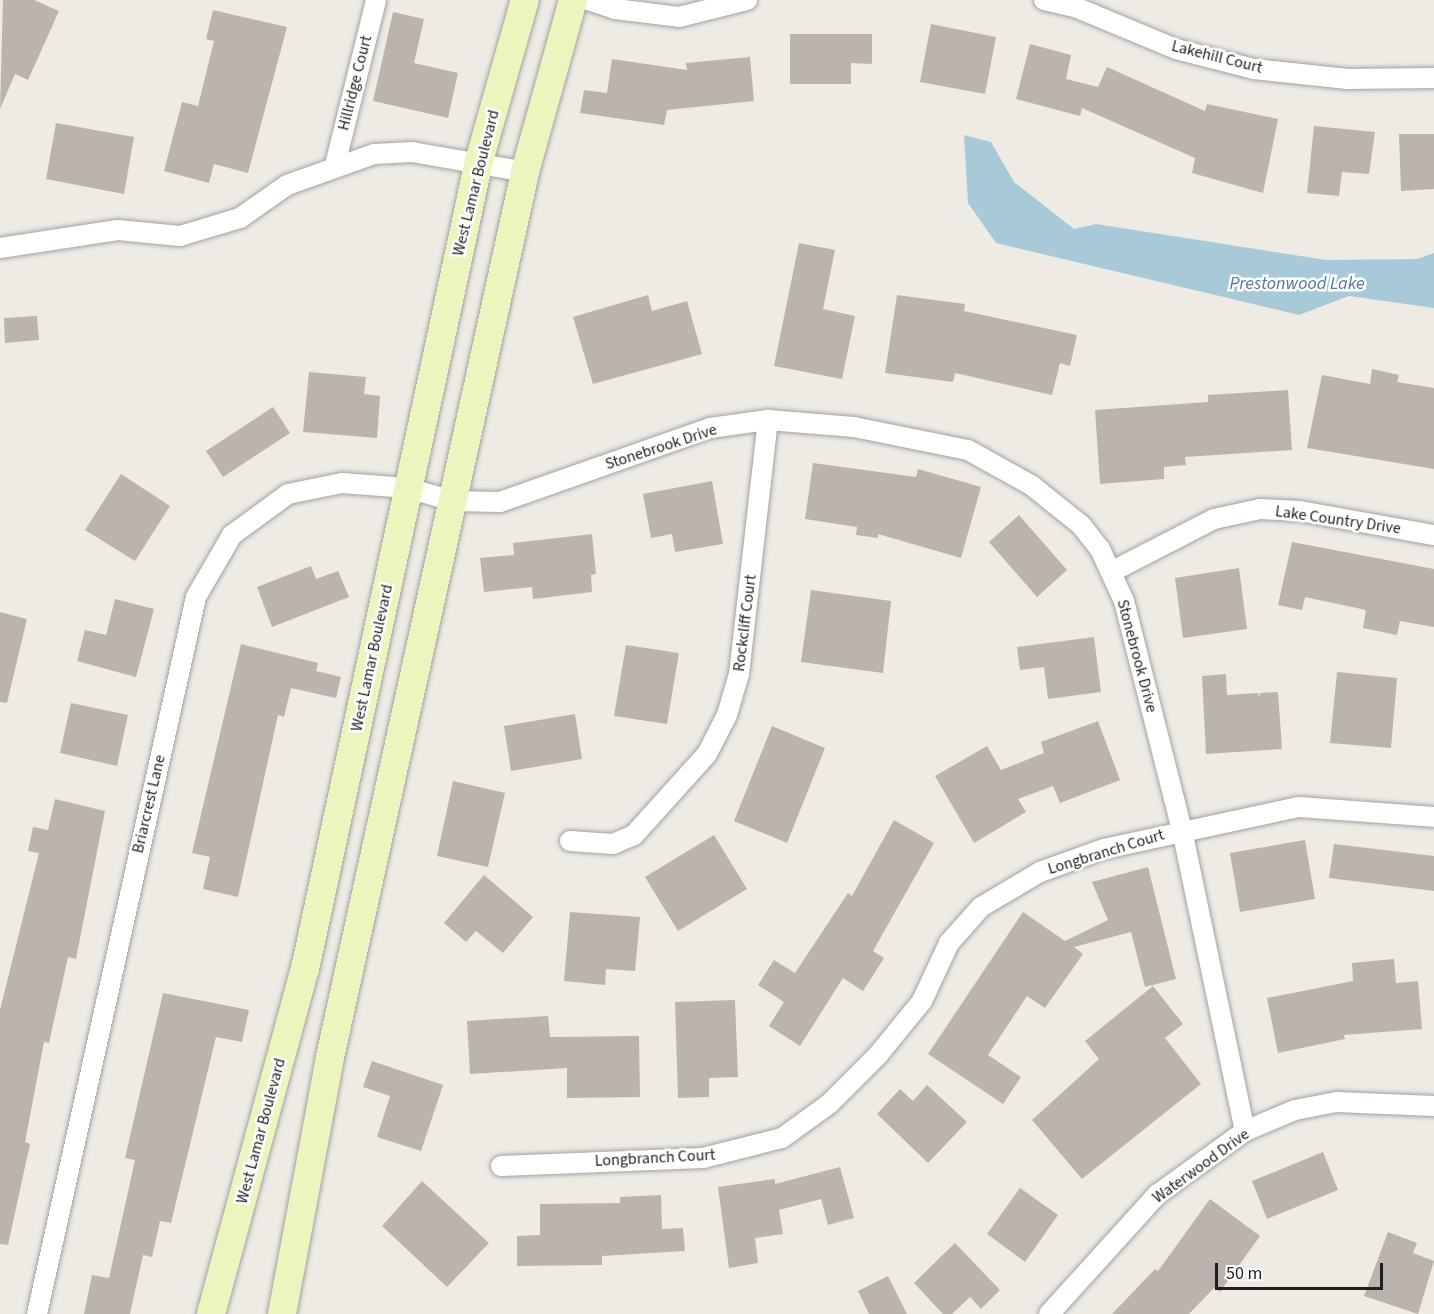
<!DOCTYPE html>
<style>
body{margin:0}
#map{position:relative;width:1434px;height:1314px;overflow:hidden;background:#eeebe5;font-family:"Source Sans 3",sans-serif}
div>[style]{position:absolute}
[style*='--x']{left:calc(var(--x)*1px);top:calc(var(--y)*1px);width:calc(var(--w)*1px);rotate:calc(var(--a)*1deg)}
.water>*{inset:0;background:#a8cad8}
.building>*{inset:0;background:#bbb4ae}
.roads{filter:drop-shadow(0 0 2px #a2a2a2) drop-shadow(0 0 2px #a2a2a2)}
.street>*{height:20px;margin:-10px;padding:0 10px;transform-origin:10px;border-radius:10px;background:#fff}
.secondary>*{height:28px;margin:-14px;padding:0 14px;transform-origin:14px;border-radius:14px;background:#edf4bd}
span{translate:-50% -50%;white-space:nowrap;text-align:center;line-height:1.15;-webkit-text-stroke:5px #fff;paint-order:stroke}
.street-label{font-size:16px;color:#1e1e1e}
.water-label{font-size:18px;color:#5276a5;font-style:italic}
.scale{position:absolute;left:1215px;top:1263px;width:168px;height:27px;box-sizing:border-box;border:3px solid #1e1e1e;border-top:0;padding-left:8px;font-size:18px;line-height:21px;white-space:nowrap;color:#1e1e1e;-webkit-text-stroke:4px #fff;paint-order:stroke}
</style>
<div id="map">
<div class="water">
<div style="clip-path:polygon(964px 135px,991px 142px,1014px 182px,1074px 229px,1096px 224px,1326px 260px,1417px 259px,1434px 253px,1434px 308px,1349px 296px,1299px 315px,996px 243px,968px 203px)"></div>
</div>
<div class="building">
<div style="clip-path:polygon(3px 0,34px 0,59px 11px,28px 80px,15px 74px,0 109px)"></div>
<div style="clip-path:polygon(213px 10px,287px 27px,248px 173px,214px 164px,209px 183px,164px 171px,182px 102px,198px 106px,214px 41px,206px 39px)"></div>
<div style="clip-path:polygon(393px 12px,424px 19px,414px 63px,458px 73px,448px 118px,373px 101px)"></div>
<div style="clip-path:polygon(931px 24px,996px 37px,985px 94px,920px 82px)"></div>
<div style="clip-path:polygon(790px 34px,872px 34px,872px 64px,851px 63px,851px 84px,790px 84px)"></div>
<div style="clip-path:polygon(1030px 44px,1071px 55px,1066px 79px,1098px 87px,1107px 67px,1205px 111px,1207px 104px,1278px 119px,1263px 193px,1192px 173px,1195px 158px,1082px 108px,1080px 116px,1016px 99px)"></div>
<div style="clip-path:polygon(750px 57px,754px 101px,667px 110px,664px 125px,580px 113px,584px 90px,607px 93px,612px 59px,687px 70px,686px 63px)"></div>
<div style="clip-path:polygon(56px 123px,134px 137px,124px 194px,46px 179px)"></div>
<div style="clip-path:polygon(1314px 126px,1375px 132px,1369px 174px,1342px 172px,1339px 196px,1307px 193px)"></div>
<div style="clip-path:polygon(1399px 134px,1434px 134px,1434px 189px,1401px 191px)"></div>
<div style="clip-path:polygon(799px 243px,835px 250px,823px 309px,855px 316px,842px 379px,774px 366px)"></div>
<div style="clip-path:polygon(648px 295px,652px 311px,687px 301px,702px 354px,593px 384px,573px 317px)"></div>
<div style="clip-path:polygon(897px 295px,965px 304px,964px 311px,1077px 335px,1070px 366px,1060px 363px,1052px 395px,955px 373px,953px 382px,885px 373px)"></div>
<div style="clip-path:polygon(37px 316px,39px 340px,5px 343px,4px 318px)"></div>
<div style="clip-path:polygon(1372px 369px,1399px 375px,1397px 382px,1434px 388px,1434px 469px,1307px 448px,1322px 375px,1370px 384px)"></div>
<div style="clip-path:polygon(309px 372px,366px 377px,364px 394px,380px 396px,377px 438px,303px 432px)"></div>
<div style="clip-path:polygon(1288px 390px,1292px 450px,1185px 457px,1186px 465px,1164px 467px,1164px 479px,1100px 484px,1095px 410px,1208px 402px,1208px 395px)"></div>
<div style="clip-path:polygon(273px 407px,290px 433px,223px 477px,206px 451px)"></div>
<div style="clip-path:polygon(813px 463px,916px 477px,918px 469px,981px 487px,961px 558px,878px 534px,878px 538px,856px 535px,857px 527px,805px 519px)"></div>
<div style="clip-path:polygon(121px 474px,170px 506px,135px 561px,85px 530px)"></div>
<div style="clip-path:polygon(712px 481px,723px 544px,675px 552px,672px 534px,651px 538px,643px 494px)"></div>
<div style="clip-path:polygon(1019px 515px,1067px 570px,1037px 597px,989px 542px)"></div>
<div style="clip-path:polygon(592px 534px,596px 574px,591px 575px,592px 592px,533px 599px,532px 587px,484px 592px,480px 558px,514px 555px,513px 543px)"></div>
<div style="clip-path:polygon(1292px 542px,1434px 569px,1434px 627px,1400px 621px,1397px 635px,1363px 628px,1366px 610px,1305px 597px,1302px 610px,1278px 605px)"></div>
<div style="clip-path:polygon(311px 566px,316px 579px,338px 571px,349px 597px,272px 627px,257px 587px)"></div>
<div style="clip-path:polygon(1239px 568px,1247px 629px,1183px 638px,1175px 578px)"></div>
<div style="clip-path:polygon(811px 590px,891px 601px,883px 673px,801px 662px)"></div>
<div style="clip-path:polygon(115px 599px,154px 609px,136px 677px,77px 661px,85px 630px,106px 635px)"></div>
<div style="clip-path:polygon(0 612px,27px 619px,7px 703px,0 702px)"></div>
<div style="clip-path:polygon(1094px 637px,1101px 692px,1048px 699px,1044px 667px,1020px 670px,1017px 647px)"></div>
<div style="clip-path:polygon(241px 644px,318px 663px,316px 671px,341px 677px,336px 698px,291px 688px,284px 717px,278px 715px,238px 897px,203px 889px,210px 857px,192px 853px)"></div>
<div style="clip-path:polygon(626px 645px,679px 653px,667px 724px,614px 716px)"></div>
<div style="clip-path:polygon(1337px 672px,1397px 678px,1391px 748px,1330px 743px)"></div>
<div style="clip-path:polygon(1226px 674px,1227px 695px,1258px 693px,1259px 697px,1260px 693px,1278px 692px,1282px 749px,1206px 754px,1202px 676px)"></div>
<div style="clip-path:polygon(71px 703px,128px 715px,117px 766px,60px 753px)"></div>
<div style="clip-path:polygon(575px 714px,582px 759px,511px 771px,504px 726px)"></div>
<div style="clip-path:polygon(1098px 721px,1120px 780px,1060px 803px,1053px 786px,1018px 799px,1026px 812px,974px 843px,935px 776px,987px 746px,1001px 770px,1044px 753px,1041px 742px)"></div>
<div style="clip-path:polygon(772px 726px,825px 748px,787px 843px,734px 821px)"></div>
<div style="clip-path:polygon(453px 781px,505px 793px,488px 867px,437px 856px)"></div>
<div style="clip-path:polygon(55px 799px,105px 811px,76px 959px,68px 957px,49px 1043px,44px 1042px,25px 1142px,30px 1144px,8px 1245px,0 1244px,0 1010px,39px 853px,28px 851px,33px 827px,48px 830px)"></div>
<div style="clip-path:polygon(894px 820px,934px 843px,873px 951px,884px 958px,863px 991px,843px 978px,800px 1046px,769px 1026px,784px 1002px,758px 985px,774px 960px,795px 973px,848px 893px,852px 896px)"></div>
<div style="clip-path:polygon(714px 835px,747px 889px,678px 931px,645px 877px)"></div>
<div style="clip-path:polygon(1305px 840px,1315px 899px,1240px 912px,1230px 853px)"></div>
<div style="clip-path:polygon(1334px 844px,1434px 856px,1434px 891px,1329px 878px)"></div>
<div style="clip-path:polygon(1148px 867px,1176px 979px,1145px 987px,1131px 932px,1074px 947px,1083px 954px,1045px 1008px,1027px 996px,988px 1055px,1021px 1077px,1003px 1104px,928px 1054px,1023px 912px,1065px 941px,1108px 920px,1092px 882px)"></div>
<div style="clip-path:polygon(484px 875px,533px 917px,503px 953px,476px 931px,466px 942px,444px 923px)"></div>
<div style="clip-path:polygon(570px 912px,640px 917px,635px 971px,606px 969px,605px 985px,564px 981px)"></div>
<div style="clip-path:polygon(1394px 959px,1396px 983px,1418px 981px,1422px 1029px,1344px 1035px,1345px 1039px,1278px 1053px,1267px 998px,1353px 981px,1352px 963px)"></div>
<div style="clip-path:polygon(1153px 986px,1183px 1024px,1165px 1038px,1201px 1084px,1082px 1179px,1032px 1120px,1099px 1059px,1085px 1041px)"></div>
<div style="clip-path:polygon(163px 993px,249px 1010px,242px 1042px,216px 1037px,171px 1223px,160px 1221px,152px 1257px,143px 1255px,130px 1314px,84px 1314px,92px 1275px,109px 1278px,135px 1160px,125px 1158px)"></div>
<div style="clip-path:polygon(735px 1000px,738px 1077px,709px 1078px,709px 1097px,678px 1098px,675px 1002px)"></div>
<div style="clip-path:polygon(548px 1016px,550px 1037px,639px 1036px,640px 1097px,567px 1098px,567px 1068px,470px 1074px,467px 1021px)"></div>
<div style="clip-path:polygon(372px 1061px,443px 1085px,421px 1151px,377px 1137px,390px 1096px,363px 1087px)"></div>
<div style="clip-path:polygon(927px 1085px,967px 1122px,928px 1163px,877px 1114px,900px 1089px,913px 1101px)"></div>
<div style="clip-path:polygon(1323px 1152px,1338px 1190px,1267px 1219px,1252px 1181px)"></div>
<div style="clip-path:polygon(840px 1167px,854px 1218px,828px 1225px,821px 1199px,779px 1210px,783px 1234px,755px 1238px,758px 1263px,729px 1268px,718px 1187px,775px 1179px,775px 1184px)"></div>
<div style="clip-path:polygon(422px 1181px,489px 1243px,447px 1287px,382px 1226px)"></div>
<div style="clip-path:polygon(1020px 1188px,1058px 1215px,1025px 1262px,987px 1234px)"></div>
<div style="clip-path:polygon(661px 1195px,662px 1229px,683px 1228px,685px 1251px,602px 1256px,602px 1265px,517px 1266px,517px 1236px,540px 1235px,540px 1204px,620px 1203px,620px 1197px)"></div>
<div style="clip-path:polygon(1210px 1199px,1260px 1236px,1220px 1292px,1214px 1288px,1189px 1314px,1112px 1314px,1155px 1269px,1158px 1271px)"></div>
<div style="clip-path:polygon(1388px 1232px,1417px 1243px,1413px 1253px,1434px 1261px,1418px 1314px,1364px 1296px)"></div>
<div style="clip-path:polygon(955px 1243px,1000px 1290px,981px 1309px,970px 1297px,952px 1314px,943px 1314px,914px 1283px)"></div>
<div style="clip-path:polygon(888px 1276px,907px 1314px,869px 1314px,858px 1291px)"></div>
</div>
<div class="roads">
<div class="street">
<div style="--x:588;--y:0;--w:28;--a:18"></div>
<div style="--x:615;--y:9;--w:64;--a:7.1"></div>
<div style="--x:679;--y:17;--w:70;--a:-14"></div>
<div style="--x:1044;--y:0;--w:32;--a:13"></div>
<div style="--x:1075;--y:7;--w:109;--a:22.6"></div>
<div style="--x:1176;--y:49;--w:81;--a:14.4"></div>
<div style="--x:1254;--y:69;--w:94;--a:6.1"></div>
<div style="--x:1347;--y:79;--w:87;--a:-0.7"></div>
<div style="--x:335;--y:165;--w:170;--a:-76"></div>
<div style="--x:0;--y:248;--w:119;--a:-8.7"></div>
<div style="--x:118;--y:230;--w:62;--a:5.5"></div>
<div style="--x:180;--y:236;--w:63;--a:-16.7"></div>
<div style="--x:240;--y:218;--w:57;--a:-35.1"></div>
<div style="--x:287;--y:185;--w:92;--a:-19.6"></div>
<div style="--x:374;--y:154;--w:38;--a:-3"></div>
<div style="--x:412;--y:152;--w:115;--a:10"></div>
<div style="--x:1111;--y:572;--w:116;--a:-27.2"></div>
<div style="--x:1214;--y:519;--w:47;--a:-12.3"></div>
<div style="--x:1260;--y:509;--w:40;--a:2.9"></div>
<div style="--x:1300;--y:511;--w:136;--a:10.2"></div>
<div style="--x:570;--y:841;--w:43;--a:4"></div>
<div style="--x:613;--y:844;--w:23;--a:-23"></div>
<div style="--x:634;--y:835;--w:109;--a:-48"></div>
<div style="--x:707;--y:754;--w:44;--a:-62.9"></div>
<div style="--x:727;--y:715;--w:43;--a:-73.7"></div>
<div style="--x:739;--y:674;--w:256;--a:-83.5"></div>
<div style="--x:501;--y:1166;--w:202;--a:-2.3"></div>
<div style="--x:703;--y:1158;--w:81;--a:-14.2"></div>
<div style="--x:782;--y:1138;--w:58;--a:-35.9"></div>
<div style="--x:829;--y:1104;--w:69;--a:-45"></div>
<div style="--x:878;--y:1055;--w:70;--a:-50.8"></div>
<div style="--x:922;--y:1001;--w:64;--a:-65"></div>
<div style="--x:949;--y:943;--w:48;--a:-48.4"></div>
<div style="--x:981;--y:907;--w:69;--a:-30.7"></div>
<div style="--x:1040;--y:872;--w:68;--a:-19.8"></div>
<div style="--x:1104;--y:849;--w:199;--a:-12.2"></div>
<div style="--x:1299;--y:807;--w:135;--a:4.2"></div>
<div style="--x:37;--y:1314;--w:734;--a:-77.5"></div>
<div style="--x:196;--y:597;--w:72;--a:-59.9"></div>
<div style="--x:232;--y:535;--w:69;--a:-36.2"></div>
<div style="--x:288;--y:494;--w:55;--a:-11.5"></div>
<div style="--x:342;--y:483;--w:66;--a:4.3"></div>
<div style="--x:408;--y:488;--w:47;--a:16.1"></div>
<div style="--x:453;--y:501;--w:47;--a:1.2"></div>
<div style="--x:500;--y:502;--w:223;--a:-19.4"></div>
<div style="--x:710;--y:428;--w:59;--a:-7.9"></div>
<div style="--x:768;--y:420;--w:86;--a:4.7"></div>
<div style="--x:854;--y:427;--w:116;--a:11.4"></div>
<div style="--x:968;--y:450;--w:72;--a:29.1"></div>
<div style="--x:1031;--y:485;--w:64;--a:38.7"></div>
<div style="--x:1081;--y:525;--w:31;--a:52"></div>
<div style="--x:1100;--y:549;--w:57;--a:65.2"></div>
<div style="--x:1124;--y:601;--w:236;--a:75.8"></div>
<div style="--x:1182;--y:830;--w:308;--a:78.2"></div>
<div style="--x:1049;--y:1314;--w:162;--a:-47.8"></div>
<div style="--x:1158;--y:1194;--w:107;--a:-35.9"></div>
<div style="--x:1245;--y:1131;--w:54;--a:-22.8"></div>
<div style="--x:1295;--y:1110;--w:42;--a:-11"></div>
<div style="--x:1336;--y:1102;--w:98;--a:2.3"></div>
</div>
<div class="secondary">
<div style="--x:211;--y:1314;--w:358;--a:-74.8"></div>
<div style="--x:305;--y:969;--w:827;--a:-77.85"></div>
<div style="--x:479;--y:161;--w:167;--a:-74.1"></div>
<div style="--x:282;--y:1314;--w:261;--a:-79.4"></div>
<div style="--x:330;--y:1057;--w:906;--a:-77.57"></div>
<div style="--x:525;--y:172;--w:179;--a:-74.4"></div>
</div>
</div>
<div class="street-label">
<span style="left:1217px;top:57px;rotate:14deg">Lakehill Court</span>
<span style="left:355px;top:83px;rotate:-76deg">Hillridge Court</span>
<span style="left:476px;top:183px;rotate:-76deg">West Lamar Boulevard</span>
<span style="left:661px;top:447px;rotate:-18deg">Stonebrook Drive</span>
<span style="left:1338px;top:520px;rotate:8deg">Lake Country Drive</span>
<span style="left:745px;top:623px;rotate:-83deg">Rockcliff Court</span>
<span style="left:1137px;top:656px;rotate:75deg">Stonebrook Drive</span>
<span style="left:372px;top:658px;rotate:-78deg">West Lamar Boulevard</span>
<span style="left:149px;top:804px;rotate:-77deg">Briarcrest Lane</span>
<span style="left:1106px;top:852px;rotate:-17deg">Longbranch Court</span>
<span style="left:261px;top:1131px;rotate:-75deg">West Lamar Boulevard</span>
<span style="left:655px;top:1158px;rotate:-3deg">Longbranch Court</span>
<span style="left:1201px;top:1166px;rotate:-36deg">Waterwood Drive</span>
</div>
<div class="water-label">
<span style="left:1297px;top:284px">Prestonwood Lake</span>
</div>
<div class="scale">50 m</div>
</div>
